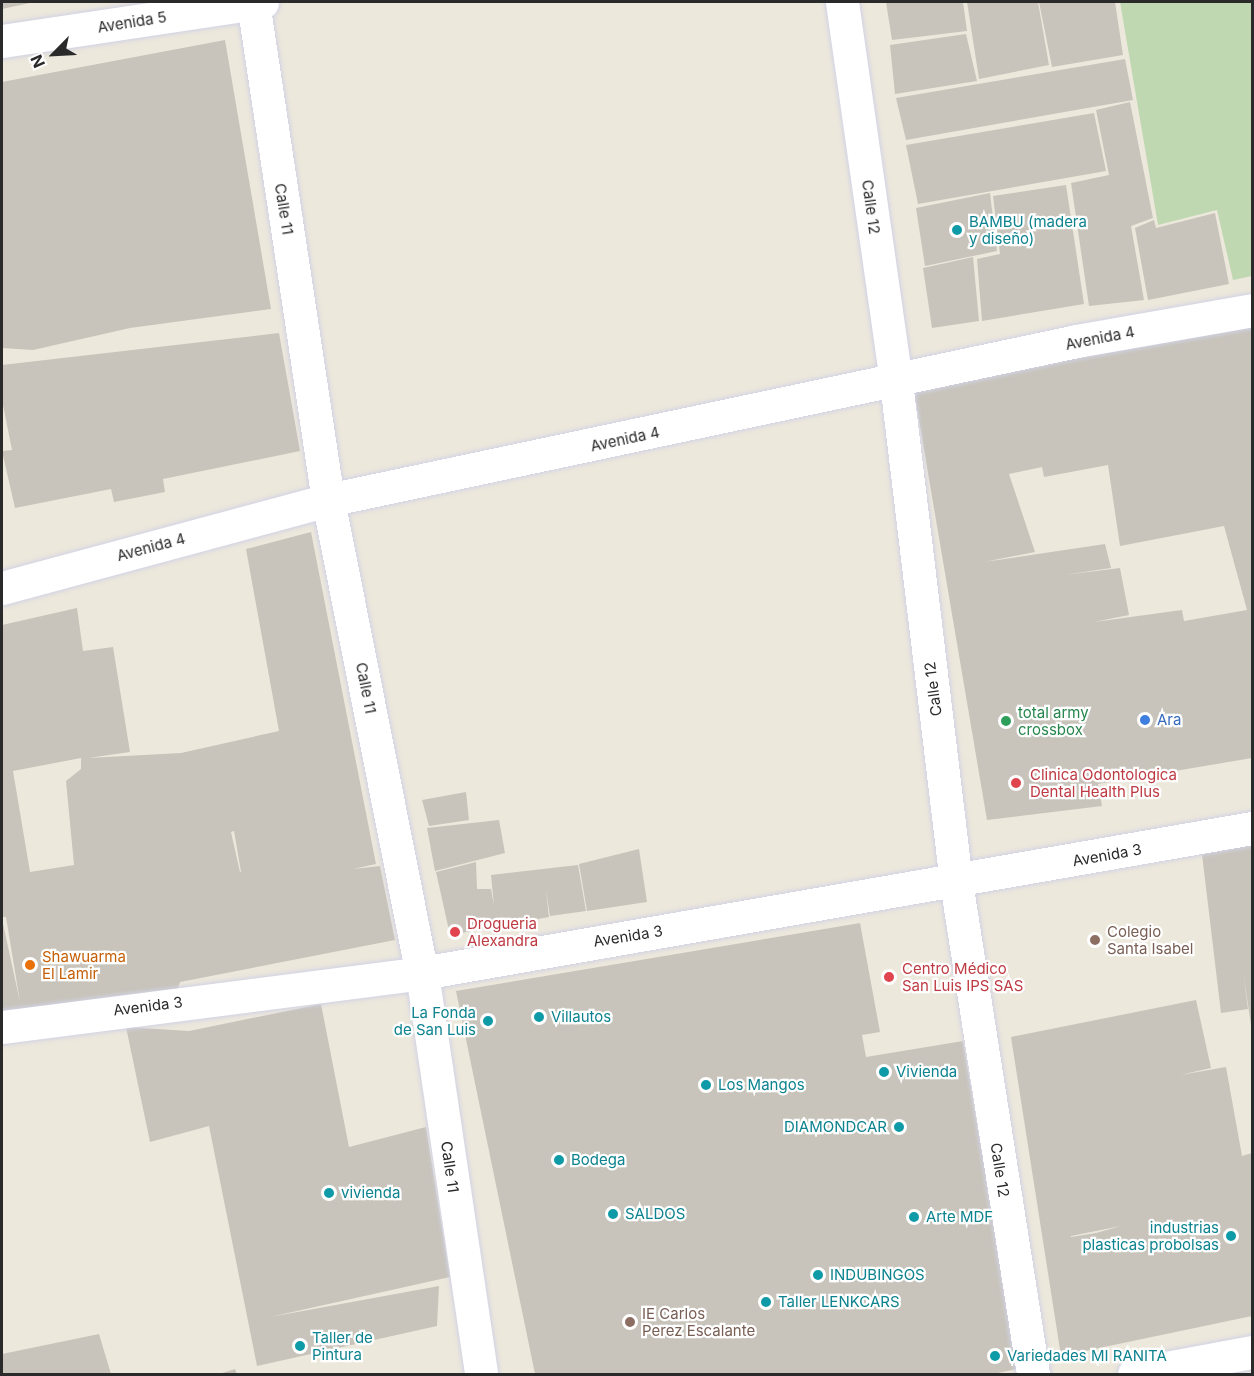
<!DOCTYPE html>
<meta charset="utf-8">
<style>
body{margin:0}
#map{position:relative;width:1254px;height:1376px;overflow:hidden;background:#ede8dc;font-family:Inter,sans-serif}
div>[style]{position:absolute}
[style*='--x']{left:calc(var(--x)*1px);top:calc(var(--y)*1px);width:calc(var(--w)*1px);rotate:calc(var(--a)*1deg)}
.cemetery>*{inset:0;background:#c0d8b2}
.building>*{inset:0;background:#c8c4bb}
.roads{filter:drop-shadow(0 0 2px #d1d2e4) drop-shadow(0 0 2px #d1d2e4)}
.street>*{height:33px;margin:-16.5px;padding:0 16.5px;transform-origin:16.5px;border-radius:16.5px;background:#fff}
.secondary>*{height:33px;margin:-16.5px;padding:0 16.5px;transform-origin:16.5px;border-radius:16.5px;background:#fff}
.dots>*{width:16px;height:16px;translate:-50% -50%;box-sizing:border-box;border:3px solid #fff;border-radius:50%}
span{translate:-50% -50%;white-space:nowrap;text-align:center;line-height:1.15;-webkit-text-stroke:4.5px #fff;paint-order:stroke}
.street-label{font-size:15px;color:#2a2a2a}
.culture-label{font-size:15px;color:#0d838f}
.left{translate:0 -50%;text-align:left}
.right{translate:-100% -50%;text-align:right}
.leisure-label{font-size:15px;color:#27864d}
.shop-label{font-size:15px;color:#366cbe}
.health-label{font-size:15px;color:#be3a42}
.education-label{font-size:15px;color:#785e54}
.food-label{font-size:15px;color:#c56008}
.frame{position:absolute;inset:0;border:3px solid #2a2a2a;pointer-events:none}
.north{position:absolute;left:24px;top:24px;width:60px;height:60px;-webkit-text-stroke:4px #fff;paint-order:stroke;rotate:246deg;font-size:16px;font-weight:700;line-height:24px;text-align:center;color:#2a2a2a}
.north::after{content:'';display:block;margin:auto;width:21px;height:27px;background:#2a2a2a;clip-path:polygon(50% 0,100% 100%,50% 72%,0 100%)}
</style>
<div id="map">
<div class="cemetery">
<div style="clip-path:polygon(1120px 2px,1252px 2px,1252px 276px,1233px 280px,1217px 210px,1158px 225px)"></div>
</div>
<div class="building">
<div style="clip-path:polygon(2px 2px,30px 2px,30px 3px,2px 9px)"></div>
<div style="clip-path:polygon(886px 2px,963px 2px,967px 31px,892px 40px)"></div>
<div style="clip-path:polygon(967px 2px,1038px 2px,1049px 65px,979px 79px)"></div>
<div style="clip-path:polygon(1039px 2px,1115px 2px,1123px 55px,1052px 67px)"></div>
<div style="clip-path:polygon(966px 34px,977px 81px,895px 94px,890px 45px)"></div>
<div style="clip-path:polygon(225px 40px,271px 309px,130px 328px,33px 350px,2px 348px,2px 82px)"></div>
<div style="clip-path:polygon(1125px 59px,1133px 100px,906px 140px,896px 98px)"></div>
<div style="clip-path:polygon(1130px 102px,1153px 218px,1131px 226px,1144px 300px,1089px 306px,1071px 183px,1109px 175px,1096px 110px)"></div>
<div style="clip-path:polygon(1094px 113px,1106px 171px,918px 204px,906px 145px)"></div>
<div style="clip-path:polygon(1066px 185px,1084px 304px,982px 321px,977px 259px,1000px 254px,993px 196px)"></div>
<div style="clip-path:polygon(990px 193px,997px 251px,925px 266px,916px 208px)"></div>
<div style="clip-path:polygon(1215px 213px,1229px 284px,1148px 300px,1135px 228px,1154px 220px,1156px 228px)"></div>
<div style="clip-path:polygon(973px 257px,979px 321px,932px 328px,923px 268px)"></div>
<div style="clip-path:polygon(evenodd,1252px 316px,1252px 758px,1098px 784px,1102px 806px,987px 820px,912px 379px,1252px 316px,1108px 465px,1120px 546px,1224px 526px,1247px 610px,1184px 621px,1182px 610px,1094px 622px,1129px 615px,1120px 568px,1064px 575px,1111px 568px,1105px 544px,984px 562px,1035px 552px,1009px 474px,1042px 467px,1044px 477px,1108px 465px)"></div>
<div style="clip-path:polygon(279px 333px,300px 451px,163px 479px,165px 492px,114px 502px,111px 489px,15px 508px,2px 451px,12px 450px,2px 400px,2px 365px)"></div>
<div style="clip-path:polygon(evenodd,311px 532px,376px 864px,353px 869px,380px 866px,395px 940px,180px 982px,172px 1008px,2px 1019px,2px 919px,20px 1002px,6px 917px,2px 917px,2px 625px,77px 608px,83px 651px,113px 647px,130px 752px,88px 758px,181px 753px,279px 731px,246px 549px,311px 532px,81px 758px,81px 769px,66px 781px,74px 865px,30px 872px,13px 771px,81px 758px,311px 532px,234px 831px,241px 872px,240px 872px,231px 832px,234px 831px)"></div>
<div style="clip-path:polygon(466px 792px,469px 820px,429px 826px,422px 800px)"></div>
<div style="clip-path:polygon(499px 820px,505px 853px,435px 871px,427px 828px)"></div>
<div style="clip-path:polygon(1252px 837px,1252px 1025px,1251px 1025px,1243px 971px,1248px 1009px,1221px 1013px,1201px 846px)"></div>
<div style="clip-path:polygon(639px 849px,647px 902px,587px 911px,579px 864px)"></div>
<div style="clip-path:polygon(476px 862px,477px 889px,491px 889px,494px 906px,491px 875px,578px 865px,586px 911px,550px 916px,546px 890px,549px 917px,450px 935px,436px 872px)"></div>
<div style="clip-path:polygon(860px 923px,880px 1032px,862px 1035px,866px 1057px,963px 1041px,980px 1142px,989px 1141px,1026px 1367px,993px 1374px,535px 1374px,456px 991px)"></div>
<div style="clip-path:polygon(evenodd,1196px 1000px,1211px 1068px,1180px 1075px,1226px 1067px,1242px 1156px,1252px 1153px,1252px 1316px,1061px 1356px,1011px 1037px,1196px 1000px,1121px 1226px,1096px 1233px,1071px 1237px,1071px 1236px,1121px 1226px)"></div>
<div style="clip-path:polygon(321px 1004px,349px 1147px,426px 1127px,450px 1277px,270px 1317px,439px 1286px,437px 1326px,257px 1366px,209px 1126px,150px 1142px,126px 1027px,189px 1031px)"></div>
<div style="clip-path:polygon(99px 1334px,111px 1374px,2px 1374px,2px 1354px)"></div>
<div style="clip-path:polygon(235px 1369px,237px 1374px,219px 1374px)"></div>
</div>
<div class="roads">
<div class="street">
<div style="--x:253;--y:2;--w:504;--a:81.44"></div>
<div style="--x:328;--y:500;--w:482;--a:78.8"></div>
<div style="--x:422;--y:973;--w:405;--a:81.6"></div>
<div style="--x:842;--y:2;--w:384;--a:81.9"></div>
<div style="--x:896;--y:382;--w:504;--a:83.16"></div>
<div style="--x:956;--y:882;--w:498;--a:81.1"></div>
<div style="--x:2;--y:41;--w:263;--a:-8.5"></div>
<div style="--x:2;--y:588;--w:338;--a:-15.1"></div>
<div style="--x:328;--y:500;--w:766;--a:-11.99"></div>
<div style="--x:1077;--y:341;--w:178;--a:-10"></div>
</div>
<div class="secondary">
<div style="--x:2;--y:1027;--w:423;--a:-7.3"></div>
<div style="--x:422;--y:973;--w:843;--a:-9.91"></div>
<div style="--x:1134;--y:1374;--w:120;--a:-10.6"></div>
</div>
</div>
<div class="dots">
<div style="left:957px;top:230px;background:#0f9aa8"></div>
<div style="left:1145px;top:720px;background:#3f7fe0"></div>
<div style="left:1006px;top:721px;background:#2e9e5b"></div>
<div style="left:1016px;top:783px;background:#e0444e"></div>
<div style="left:455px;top:932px;background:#e0444e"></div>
<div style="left:1095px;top:940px;background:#8d6e63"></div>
<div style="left:30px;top:965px;background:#e8710a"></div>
<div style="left:889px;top:977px;background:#e0444e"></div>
<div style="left:539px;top:1017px;background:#0f9aa8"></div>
<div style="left:488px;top:1021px;background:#0f9aa8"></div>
<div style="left:884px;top:1072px;background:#0f9aa8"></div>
<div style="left:706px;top:1085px;background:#0f9aa8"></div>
<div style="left:899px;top:1127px;background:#0f9aa8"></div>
<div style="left:559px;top:1160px;background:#0f9aa8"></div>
<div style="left:329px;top:1193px;background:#0f9aa8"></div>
<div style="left:613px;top:1214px;background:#0f9aa8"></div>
<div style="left:914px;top:1217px;background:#0f9aa8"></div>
<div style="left:1231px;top:1236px;background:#0f9aa8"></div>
<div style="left:818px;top:1275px;background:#0f9aa8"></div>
<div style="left:766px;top:1302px;background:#0f9aa8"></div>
<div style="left:630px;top:1322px;background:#8d6e63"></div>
<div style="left:300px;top:1346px;background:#0f9aa8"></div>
<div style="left:995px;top:1356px;background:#0f9aa8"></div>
</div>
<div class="street-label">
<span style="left:132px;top:22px;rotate:-9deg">Avenida 5</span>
<span style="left:871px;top:207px;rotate:82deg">Calle 12</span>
<span style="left:284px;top:209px;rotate:81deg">Calle 11</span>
<span style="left:1100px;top:338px;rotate:-11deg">Avenida 4</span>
<span style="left:625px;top:439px;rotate:-12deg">Avenida 4</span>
<span style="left:151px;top:547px;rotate:-15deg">Avenida 4</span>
<span style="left:366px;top:688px;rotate:79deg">Calle 11</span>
<span style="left:933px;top:689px;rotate:-97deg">Calle 12</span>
<span style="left:1107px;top:855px;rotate:-10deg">Avenida 3</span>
<span style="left:628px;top:936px;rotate:-9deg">Avenida 3</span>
<span style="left:148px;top:1006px;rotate:-7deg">Avenida 3</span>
<span style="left:450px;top:1167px;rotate:82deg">Calle 11</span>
<span style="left:1000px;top:1170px;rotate:81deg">Calle 12</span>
</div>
<div class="culture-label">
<span class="left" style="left:969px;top:230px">BAMBU (madera<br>y diseño)</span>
<span class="right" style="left:476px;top:1021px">La Fonda<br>de San Luis</span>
<span class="left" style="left:551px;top:1017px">Villautos</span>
<span class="left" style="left:896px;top:1072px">Vivienda</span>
<span class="left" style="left:718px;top:1085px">Los Mangos</span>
<span class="right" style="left:887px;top:1127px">DIAMONDCAR</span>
<span class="left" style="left:571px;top:1160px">Bodega</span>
<span class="left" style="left:341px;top:1193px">vivienda</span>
<span class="left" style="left:625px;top:1214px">SALDOS</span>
<span class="left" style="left:926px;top:1217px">Arte MDF</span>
<span class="right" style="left:1219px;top:1236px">industrias<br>plasticas probolsas</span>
<span class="left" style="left:830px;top:1275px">INDUBINGOS</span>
<span class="left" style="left:778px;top:1302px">Taller LENKCARS</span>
<span class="left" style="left:312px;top:1346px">Taller de<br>Pintura</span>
<span class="left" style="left:1007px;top:1356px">Variedades MI RANITA</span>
</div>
<div class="leisure-label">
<span class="left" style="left:1018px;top:721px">total army<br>crossbox</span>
</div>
<div class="shop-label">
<span class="left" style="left:1157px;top:720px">Ara</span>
</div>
<div class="health-label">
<span class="left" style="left:1030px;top:783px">Clinica Odontologica<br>Dental Health Plus</span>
<span class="left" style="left:467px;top:932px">Drogueria<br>Alexandra</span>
<span class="left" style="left:902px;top:977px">Centro Médico<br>San Luis IPS SAS</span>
</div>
<div class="education-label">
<span class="left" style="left:1107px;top:940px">Colegio<br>Santa Isabel</span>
<span class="left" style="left:642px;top:1322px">IE Carlos<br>Perez Escalante</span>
</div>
<div class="food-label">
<span class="left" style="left:42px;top:965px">Shawuarma<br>El Lamir</span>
</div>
<div class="frame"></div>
<div class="north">N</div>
</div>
